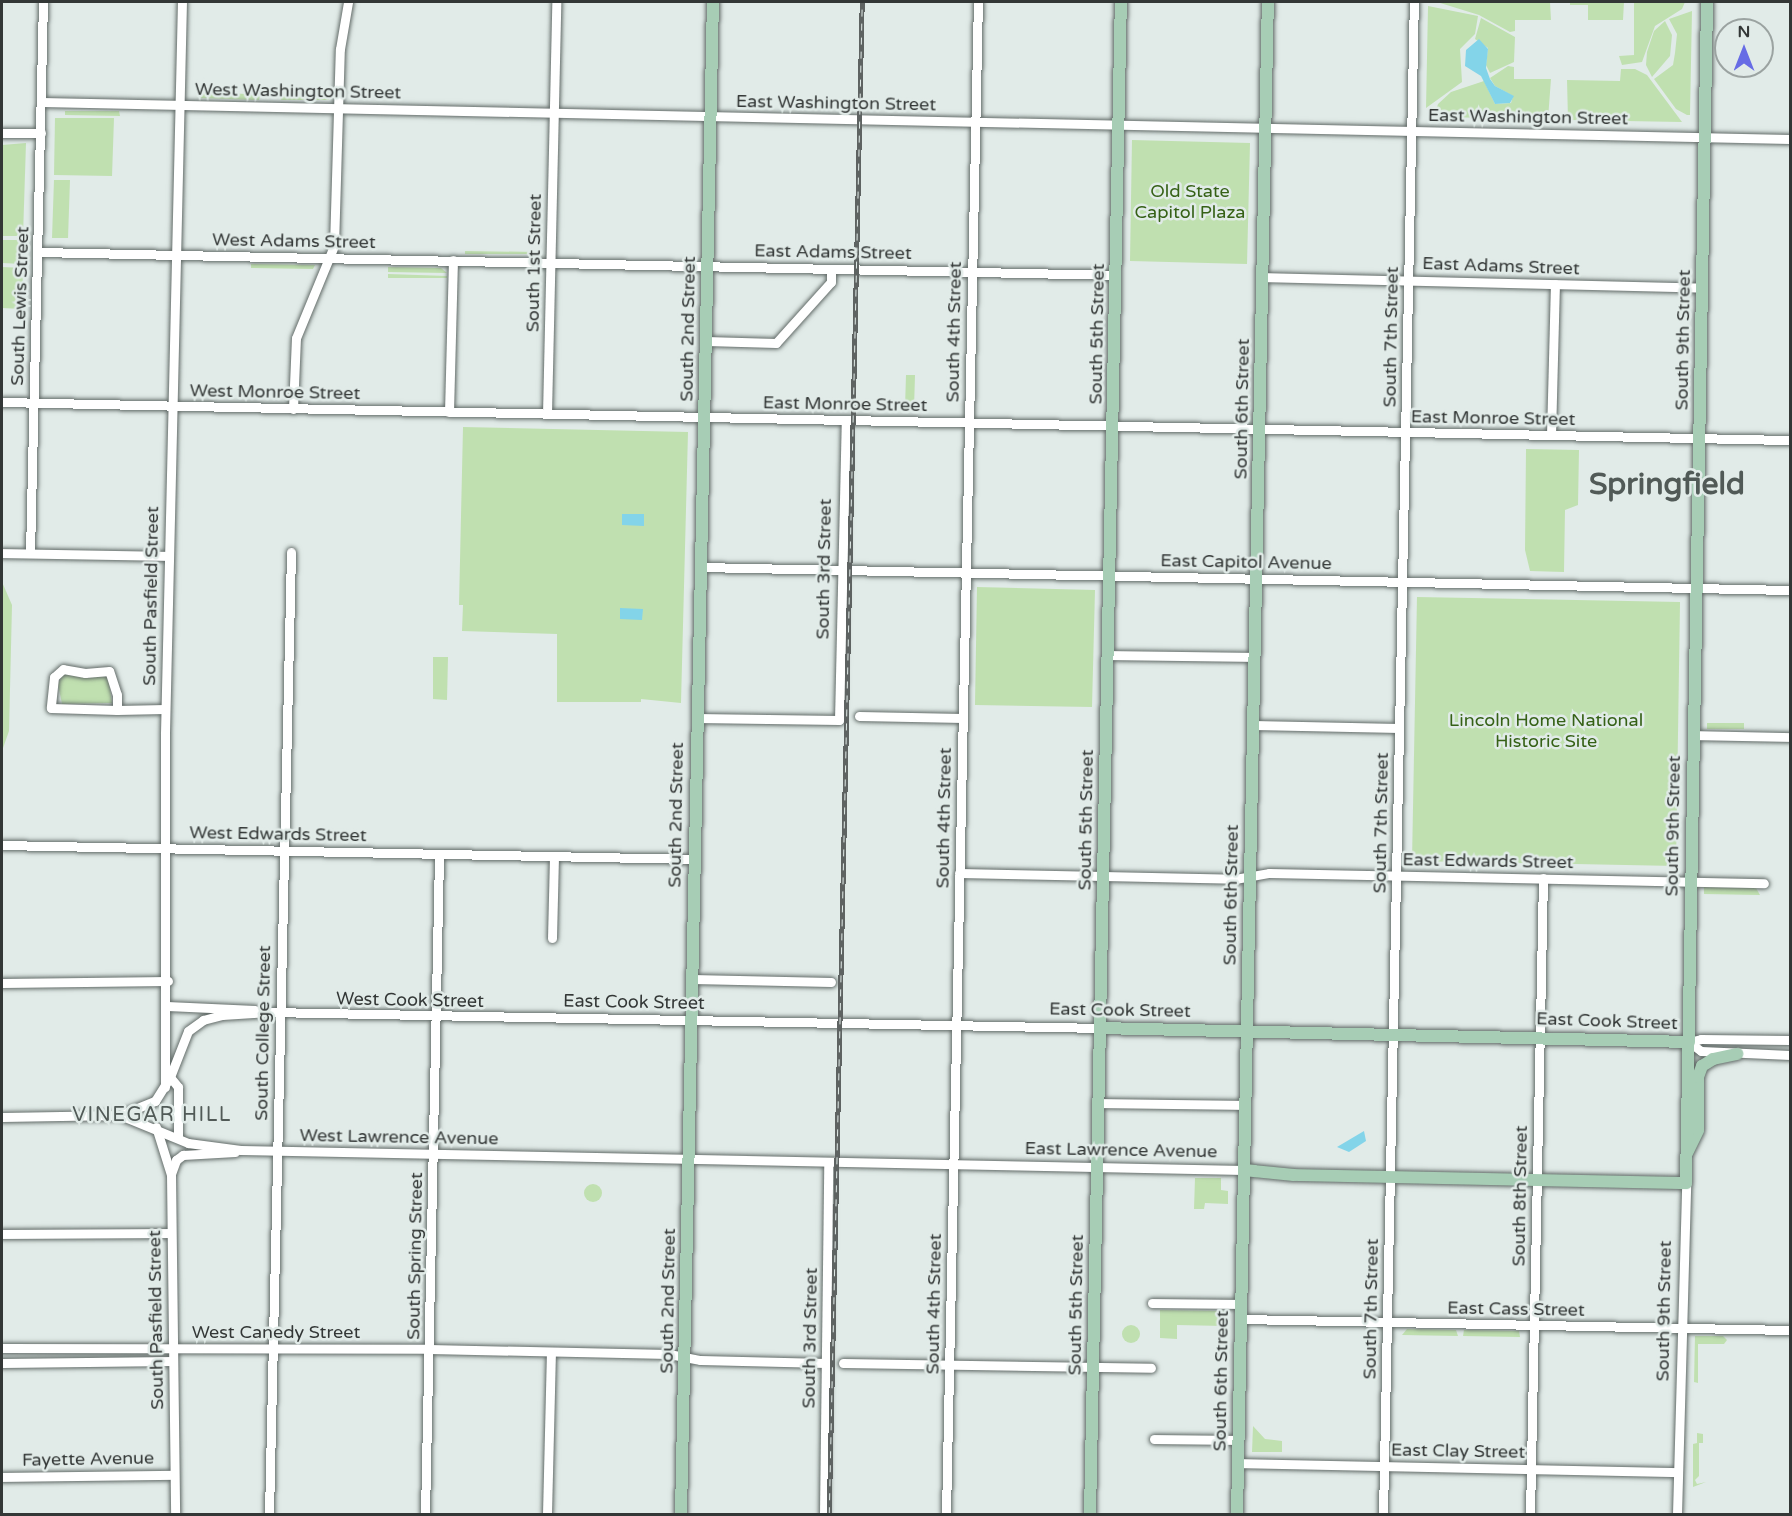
<!DOCTYPE html>
<style>
body{margin:0}
#map{position:relative;width:1792px;height:1516px;overflow:hidden;background:#e1ebe8;font-family:"Varela Round",sans-serif}
div>[style]{position:absolute}
[style*='--x']{left:calc(var(--x)*1px);top:calc(var(--y)*1px);width:calc(var(--w)*1px);rotate:calc(var(--a)*1deg)}
.green>*{inset:0;background:#c0e0b0}
.round{border-radius:50%}
.water>*{inset:0;background:#83d4e9}
.roads{filter:drop-shadow(0 0 2px #626b68) drop-shadow(0 0 2px #626b68)}
.minor>*{height:9px;margin:-4.5px;padding:0 4.5px;transform-origin:4.5px;border-radius:4.5px;background:#fff}
.major>*{height:12px;margin:-6px;padding:0 6px;transform-origin:6px;border-radius:6px;background:#a7cdb5}
.rail>*{height:4.5px;margin-top:-2.25px;transform-origin:0;background:repeating-linear-gradient(90deg,#e1ebe8 0 7px,#5e6362 0 14px);box-sizing:border-box;border-block:2px solid #5e6362}
span{translate:-50% -50%;white-space:nowrap;text-align:center;line-height:1.15;-webkit-text-stroke:5px #e1ebe8;paint-order:stroke}
.street-label{font-size:18px;color:#333736}
.park-label{font-size:18px;color:#356116}
.neighbourhood-label{font-size:20px;color:#515a57;letter-spacing:1.5px}
.town-label{font-size:30px;color:#515a57;font-weight:700}
.frame{position:absolute;inset:0;border:3px solid #333736;pointer-events:none}
.north{position:absolute;left:1714px;top:18px;width:60px;height:60px;box-sizing:border-box;background:#e1ebe8;border:2px solid #9ba3a1;border-radius:50%;rotate:0deg;font-size:16px;font-weight:700;line-height:24px;text-align:center;color:#333736}
.north::after{content:'';display:block;margin:auto;width:21px;height:27px;background:#676ce5;clip-path:polygon(50% 0,100% 100%,50% 72%,0 100%)}
</style>
<div id="map">
<div class="green">
<div style="clip-path:polygon(1437px 2px,1550px 2px,1551px 20px,1515px 20px,1515px 31px,1510px 32px,1479px 15px)"></div>
<div style="clip-path:polygon(1570px 2px,1624px 2px,1623px 20px,1588px 20px,1588px 5px,1570px 5px)"></div>
<div style="clip-path:polygon(1634px 2px,1685px 2px,1682px 9px,1655px 26px,1642px 62px,1622px 65px,1619px 56px,1634px 55px)"></div>
<div style="clip-path:polygon(1428px 6px,1478px 16px,1475px 34px,1460px 49px,1462px 82px,1426px 108px)"></div>
<div style="clip-path:polygon(1692px 11px,1690px 115px,1687px 115px,1676px 109px,1654px 79px,1673px 65px,1675px 53px,1677px 34px,1669px 19px)"></div>
<div style="clip-path:polygon(1481px 18px,1515px 37px,1514px 62px,1490px 73px,1486px 65px,1488px 48px,1475px 39px)"></div>
<div style="clip-path:polygon(1665px 21px,1672px 35px,1670px 56px,1652px 77px,1646px 65px,1647px 52px,1654px 31px)"></div>
<div style="clip-path:polygon(1508px 66px,1514px 67px,1514px 79px,1551px 79px,1548px 119px,1434px 117px,1438px 104px,1451px 92px,1484px 81px,1495px 104px,1511px 103px,1513px 96px,1495px 86px,1490px 78px)"></div>
<div style="clip-path:polygon(1621px 69px,1635px 69px,1647px 75px,1682px 122px,1568px 120px,1567px 80px,1620px 81px)"></div>
<div style="clip-path:polygon(199px 93px,260px 94px,260px 96px,259px 100px,199px 98px)"></div>
<div style="clip-path:polygon(280px 94px,329px 96px,329px 100px,281px 100px)"></div>
<div style="clip-path:polygon(65px 111px,119px 111px,120px 116px,65px 115px)"></div>
<div style="clip-path:polygon(55px 118px,114px 118px,112px 176px,54px 175px)"></div>
<div style="clip-path:polygon(1132px 140px,1250px 143px,1247px 264px,1130px 261px)"></div>
<div style="clip-path:polygon(26px 143px,23px 236px,2px 236px,2px 145px)"></div>
<div style="clip-path:polygon(54px 180px,70px 180px,68px 238px,52px 238px)"></div>
<div style="clip-path:polygon(2px 240px,23px 240px,23px 264px,2px 263px)"></div>
<div style="clip-path:polygon(465px 251px,536px 252px,536px 254px,465px 254px)"></div>
<div style="clip-path:polygon(251px 264px,315px 265px,313px 269px,251px 268px)"></div>
<div style="clip-path:polygon(2px 267px,23px 268px,22px 309px,2px 308px)"></div>
<div style="clip-path:polygon(388px 267px,441px 268px,447px 273px,388px 272px)"></div>
<div style="clip-path:polygon(388px 274px,447px 276px,447px 278px,388px 278px)"></div>
<div style="clip-path:polygon(906px 375px,915px 375px,914px 407px,905px 407px)"></div>
<div style="clip-path:polygon(463px 427px,688px 432px,681px 703px,641px 699px,641px 702px,557px 702px,557px 634px,462px 631px,463px 605px,459px 605px)"></div>
<div style="clip-path:polygon(1526px 449px,1579px 450px,1578px 505px,1565px 510px,1564px 572px,1530px 571px,1525px 550px)"></div>
<div style="clip-path:polygon(2px 582px,12px 605px,9px 731px,2px 751px)"></div>
<div style="clip-path:polygon(977px 587px,1095px 590px,1092px 707px,975px 705px)"></div>
<div style="clip-path:polygon(1417px 597px,1680px 602px,1676px 866px,1412px 861px)"></div>
<div style="clip-path:polygon(433px 657px,448px 657px,447px 700px,433px 699px)"></div>
<div style="clip-path:polygon(64px 673px,108px 677px,112px 703px,62px 704px,58px 684px)"></div>
<div style="clip-path:polygon(1707px 723px,1744px 723px,1744px 729px,1707px 729px)"></div>
<div style="clip-path:polygon(1704px 887px,1756px 888px,1760px 895px,1704px 894px)"></div>
<div style="clip-path:polygon(1195px 1178px,1221px 1178px,1221px 1190px,1228px 1191px,1228px 1204px,1205px 1203px,1204px 1209px,1194px 1209px)"></div>
<div class="round" style="left:584px;top:1184px;width:18px;height:18px"></div>
<div style="clip-path:polygon(1160px 1310px,1224px 1311px,1224px 1326px,1177px 1325px,1177px 1339px,1160px 1338px)"></div>
<div class="round" style="left:1122px;top:1325px;width:18px;height:18px"></div>
<div style="clip-path:polygon(1407px 1329px,1456px 1330px,1458px 1336px,1402px 1335px)"></div>
<div style="clip-path:polygon(1464px 1330px,1519px 1331px,1520px 1337px,1463px 1336px)"></div>
<div style="clip-path:polygon(1695px 1336px,1723px 1336px,1727px 1340px,1724px 1344px,1698px 1344px,1698px 1383px,1694px 1382px)"></div>
<div style="clip-path:polygon(1253px 1426px,1265px 1439px,1282px 1441px,1282px 1452px,1252px 1452px)"></div>
<div style="clip-path:polygon(1697px 1433px,1703px 1434px,1703px 1443px,1699px 1443px,1699px 1476px,1695px 1480px,1697px 1484px,1706px 1482px,1693px 1487px,1693px 1444px,1697px 1443px)"></div>
</div>
<div class="water">
<div style="clip-path:polygon(1479px 39px,1488px 49px,1486px 68px,1490px 79px,1495px 86px,1514px 96px,1510px 103px,1495px 104px,1481px 76px,1465px 66px,1466px 50px)"></div>
<div style="clip-path:polygon(622px 514px,644px 514px,644px 526px,622px 525px)"></div>
<div style="clip-path:polygon(620px 608px,643px 609px,642px 620px,620px 619px)"></div>
<div style="clip-path:polygon(1364px 1131px,1366px 1141px,1349px 1152px,1337px 1147px)"></div>
</div>
<div class="roads">
<div class="minor">
<div style="--x:42;--y:102;--w:1748;--a:1.21"></div>
<div style="--x:2;--y:133;--w:39;--a:0"></div>
<div style="--x:38;--y:252;--w:1078;--a:1.22"></div>
<div style="--x:1263;--y:277;--w:439;--a:1.4"></div>
<div style="--x:706;--y:341;--w:70;--a:1.6"></div>
<div style="--x:776;--y:343;--w:82;--a:-48"></div>
<div style="--x:831;--y:282;--w:13;--a:-90"></div>
<div style="--x:2;--y:402;--w:1788;--a:1.22"></div>
<div style="--x:293;--y:409;--w:71;--a:-87.6"></div>
<div style="--x:296;--y:338;--w:100;--a:-67.6"></div>
<div style="--x:334;--y:246;--w:197;--a:-88.3"></div>
<div style="--x:340;--y:49;--w:48;--a:-80.3"></div>
<div style="--x:449;--y:412;--w:152;--a:-88.5"></div>
<div style="--x:547;--y:414;--w:412;--a:-88.7"></div>
<div style="--x:1551;--y:435;--w:151;--a:-88.5"></div>
<div style="--x:2;--y:553;--w:167;--a:1"></div>
<div style="--x:30;--y:553;--w:551;--a:-88.65"></div>
<div style="--x:700;--y:567;--w:1090;--a:1.21"></div>
<div style="--x:1108;--y:655;--w:147;--a:0.8"></div>
<div style="--x:117;--y:710;--w:15;--a:-90"></div>
<div style="--x:117;--y:695;--w:25;--a:-108"></div>
<div style="--x:109;--y:671;--w:24;--a:175"></div>
<div style="--x:85;--y:673;--w:22;--a:-170"></div>
<div style="--x:63;--y:669;--w:12;--a:138"></div>
<div style="--x:54;--y:677;--w:31;--a:96"></div>
<div style="--x:51;--y:708;--w:66;--a:1.7"></div>
<div style="--x:117;--y:710;--w:48;--a:-1.2"></div>
<div style="--x:859;--y:716;--w:104;--a:1.1"></div>
<div style="--x:696;--y:718;--w:143;--a:0.8"></div>
<div style="--x:839;--y:720;--w:300;--a:-88.7"></div>
<div style="--x:1253;--y:725;--w:146;--a:1.2"></div>
<div style="--x:1693;--y:735;--w:97;--a:1.2"></div>
<div style="--x:2;--y:845;--w:692;--a:1.16"></div>
<div style="--x:959;--y:873;--w:276;--a:1.2"></div>
<div style="--x:1235;--y:879;--w:35;--a:-10"></div>
<div style="--x:1269;--y:873;--w:495;--a:1.2"></div>
<div style="--x:552;--y:938;--w:81;--a:-88.6"></div>
<div style="--x:692;--y:979;--w:139;--a:1.2"></div>
<div style="--x:2;--y:983;--w:166;--a:-0.7"></div>
<div style="--x:167;--y:1006;--w:88;--a:2.6"></div>
<div style="--x:1689;--y:1042;--w:15;--a:37"></div>
<div style="--x:1701;--y:1051;--w:89;--a:2.6"></div>
<div style="--x:1689;--y:1042;--w:12;--a:-14"></div>
<div style="--x:1701;--y:1039;--w:89;--a:0.6"></div>
<div style="--x:170;--y:1077;--w:13;--a:51"></div>
<div style="--x:178;--y:1087;--w:51;--a:90"></div>
<div style="--x:165;--y:1087;--w:354;--a:-90"></div>
<div style="--x:165;--y:733;--w:731;--a:-88.67"></div>
<div style="--x:1099;--y:1103;--w:147;--a:0.8"></div>
<div style="--x:120;--y:1115;--w:38;--a:-22"></div>
<div style="--x:155;--y:1101;--w:28;--a:-58"></div>
<div style="--x:170;--y:1077;--w:49;--a:-68.6"></div>
<div style="--x:188;--y:1031;--w:19;--a:-36"></div>
<div style="--x:203;--y:1020;--w:20;--a:-15"></div>
<div style="--x:222;--y:1015;--w:47;--a:-3.7"></div>
<div style="--x:269;--y:1012;--w:831;--a:1.1"></div>
<div style="--x:2;--y:1117;--w:118;--a:-1"></div>
<div style="--x:120;--y:1115;--w:74;--a:22.4"></div>
<div style="--x:188;--y:1143;--w:53;--a:7.5"></div>
<div style="--x:241;--y:1150;--w:1003;--a:1.14"></div>
<div style="--x:156;--y:1127;--w:50;--a:72.6"></div>
<div style="--x:171;--y:1175;--w:339;--a:89.3"></div>
<div style="--x:171;--y:1174;--w:15;--a:-70"></div>
<div style="--x:176;--y:1160;--w:9;--a:-36"></div>
<div style="--x:183;--y:1155;--w:52;--a:-3.3"></div>
<div style="--x:2;--y:1234;--w:169;--a:-0.3"></div>
<div style="--x:1152;--y:1303;--w:89;--a:0.6"></div>
<div style="--x:1241;--y:1319;--w:549;--a:1.15"></div>
<div style="--x:2;--y:1348;--w:427;--a:0.1"></div>
<div style="--x:429;--y:1349;--w:240;--a:1.2"></div>
<div style="--x:669;--y:1354;--w:32;--a:11"></div>
<div style="--x:700;--y:1360;--w:126;--a:1.4"></div>
<div style="--x:2;--y:1363;--w:171;--a:-0.7"></div>
<div style="--x:843;--y:1363;--w:308;--a:0.9"></div>
<div style="--x:1154;--y:1439;--w:84;--a:0.7"></div>
<div style="--x:1238;--y:1463;--w:440;--a:1.2"></div>
<div style="--x:2;--y:1477;--w:172;--a:-0.7"></div>
<div style="--x:269;--y:1514;--w:962;--a:-88.69"></div>
<div style="--x:425;--y:1514;--w:659;--a:-88.78"></div>
<div style="--x:547;--y:1514;--w:162;--a:-88.6"></div>
<div style="--x:824;--y:1514;--w:351;--a:-89.3"></div>
<div style="--x:946;--y:1514;--w:1512;--a:-88.79"></div>
<div style="--x:1383;--y:1514;--w:1512;--a:-88.83"></div>
<div style="--x:1530;--y:1514;--w:636;--a:-88.83"></div>
<div style="--x:1677;--y:1514;--w:331;--a:-88.4"></div>
</div>
<div class="major">
<div style="--x:1100;--y:1028;--w:589;--a:1.36"></div>
<div style="--x:1687;--y:1153;--w:25;--a:-64"></div>
<div style="--x:1698;--y:1130;--w:53;--a:-90"></div>
<div style="--x:1698;--y:1077;--w:12;--a:-70"></div>
<div style="--x:1702;--y:1066;--w:13;--a:-32"></div>
<div style="--x:1713;--y:1059;--w:25;--a:-12"></div>
<div style="--x:1244;--y:1170;--w:50;--a:5.7"></div>
<div style="--x:1294;--y:1175;--w:392;--a:1.2"></div>
<div style="--x:1686;--y:1183;--w:1181;--a:-88.98"></div>
<div style="--x:681;--y:1514;--w:1512;--a:-88.79"></div>
<div style="--x:1090;--y:1514;--w:1512;--a:-88.83"></div>
<div style="--x:1237;--y:1514;--w:1512;--a:-88.83"></div>
</div>
</div>
<div class="rail">
<div style="--x:829;--y:1514;--w:1512;--a:-88.75"></div>
</div>
<div class="street-label">
<span style="left:298px;top:91px;rotate:1deg">West Washington Street</span>
<span style="left:836px;top:103px;rotate:1deg">East Washington Street</span>
<span style="left:1528px;top:117px;rotate:1deg">East Washington Street</span>
<span style="left:294px;top:241px;rotate:1deg">West Adams Street</span>
<span style="left:833px;top:252px;rotate:1deg">East Adams Street</span>
<span style="left:534px;top:263px;rotate:-89deg">South 1st Street</span>
<span style="left:1501px;top:266px;rotate:2deg">East Adams Street</span>
<span style="left:20px;top:306px;rotate:-88deg">South Lewis Street</span>
<span style="left:688px;top:329px;rotate:-89deg">South 2nd Street</span>
<span style="left:954px;top:332px;rotate:-89deg">South 4th Street</span>
<span style="left:1097px;top:334px;rotate:-89deg">South 5th Street</span>
<span style="left:1391px;top:337px;rotate:-89deg">South 7th Street</span>
<span style="left:1683px;top:340px;rotate:-89deg">South 9th Street</span>
<span style="left:275px;top:392px;rotate:1deg">West Monroe Street</span>
<span style="left:845px;top:404px;rotate:1deg">East Monroe Street</span>
<span style="left:1242px;top:409px;rotate:-89deg">South 6th Street</span>
<span style="left:1493px;top:418px;rotate:1deg">East Monroe Street</span>
<span style="left:1246px;top:562px;rotate:1deg">East Capitol Avenue</span>
<span style="left:824px;top:569px;rotate:-89deg">South 3rd Street</span>
<span style="left:151px;top:596px;rotate:-89deg">South Pasfield Street</span>
<span style="left:676px;top:815px;rotate:-89deg">South 2nd Street</span>
<span style="left:944px;top:818px;rotate:-89deg">South 4th Street</span>
<span style="left:1086px;top:820px;rotate:-89deg">South 5th Street</span>
<span style="left:1381px;top:823px;rotate:-89deg">South 7th Street</span>
<span style="left:1673px;top:826px;rotate:-89deg">South 9th Street</span>
<span style="left:278px;top:834px;rotate:1deg">West Edwards Street</span>
<span style="left:1488px;top:861px;rotate:1deg">East Edwards Street</span>
<span style="left:1231px;top:895px;rotate:-89deg">South 6th Street</span>
<span style="left:410px;top:1000px;rotate:1deg">West Cook Street</span>
<span style="left:634px;top:1002px;rotate:1deg">East Cook Street</span>
<span style="left:1120px;top:1010px;rotate:1deg">East Cook Street</span>
<span style="left:1607px;top:1021px;rotate:2deg">East Cook Street</span>
<span style="left:263px;top:1033px;rotate:-89deg">South College Street</span>
<span style="left:399px;top:1137px;rotate:1deg">West Lawrence Avenue</span>
<span style="left:1121px;top:1150px;rotate:1deg">East Lawrence Avenue</span>
<span style="left:1520px;top:1196px;rotate:-89deg">South 8th Street</span>
<span style="left:415px;top:1256px;rotate:-89deg">South Spring Street</span>
<span style="left:668px;top:1301px;rotate:-89deg">South 2nd Street</span>
<span style="left:934px;top:1304px;rotate:-89deg">South 4th Street</span>
<span style="left:1076px;top:1305px;rotate:-89deg">South 5th Street</span>
<span style="left:1371px;top:1309px;rotate:-89deg">South 7th Street</span>
<span style="left:1516px;top:1309px;rotate:1deg">East Cass Street</span>
<span style="left:1664px;top:1311px;rotate:-89deg">South 9th Street</span>
<span style="left:156px;top:1320px;rotate:-91deg">South Pasfield Street</span>
<span style="left:276px;top:1332px">West Canedy Street</span>
<span style="left:810px;top:1338px;rotate:-89deg">South 3rd Street</span>
<span style="left:1221px;top:1381px;rotate:-89deg">South 6th Street</span>
<span style="left:1458px;top:1451px;rotate:1deg">East Clay Street</span>
<span style="left:88px;top:1459px;rotate:-1deg">Fayette Avenue</span>
</div>
<div class="park-label">
<span style="left:1190px;top:202px">Old State<br>Capitol Plaza</span>
<span style="left:1546px;top:731px">Lincoln Home National<br>Historic Site</span>
</div>
<div class="neighbourhood-label">
<span style="left:152px;top:1115px">VINEGAR HILL</span>
</div>
<div class="town-label">
<span style="left:1667px;top:485px">Springfield</span>
</div>
<div class="frame"></div>
<div class="north">N</div>
</div>
